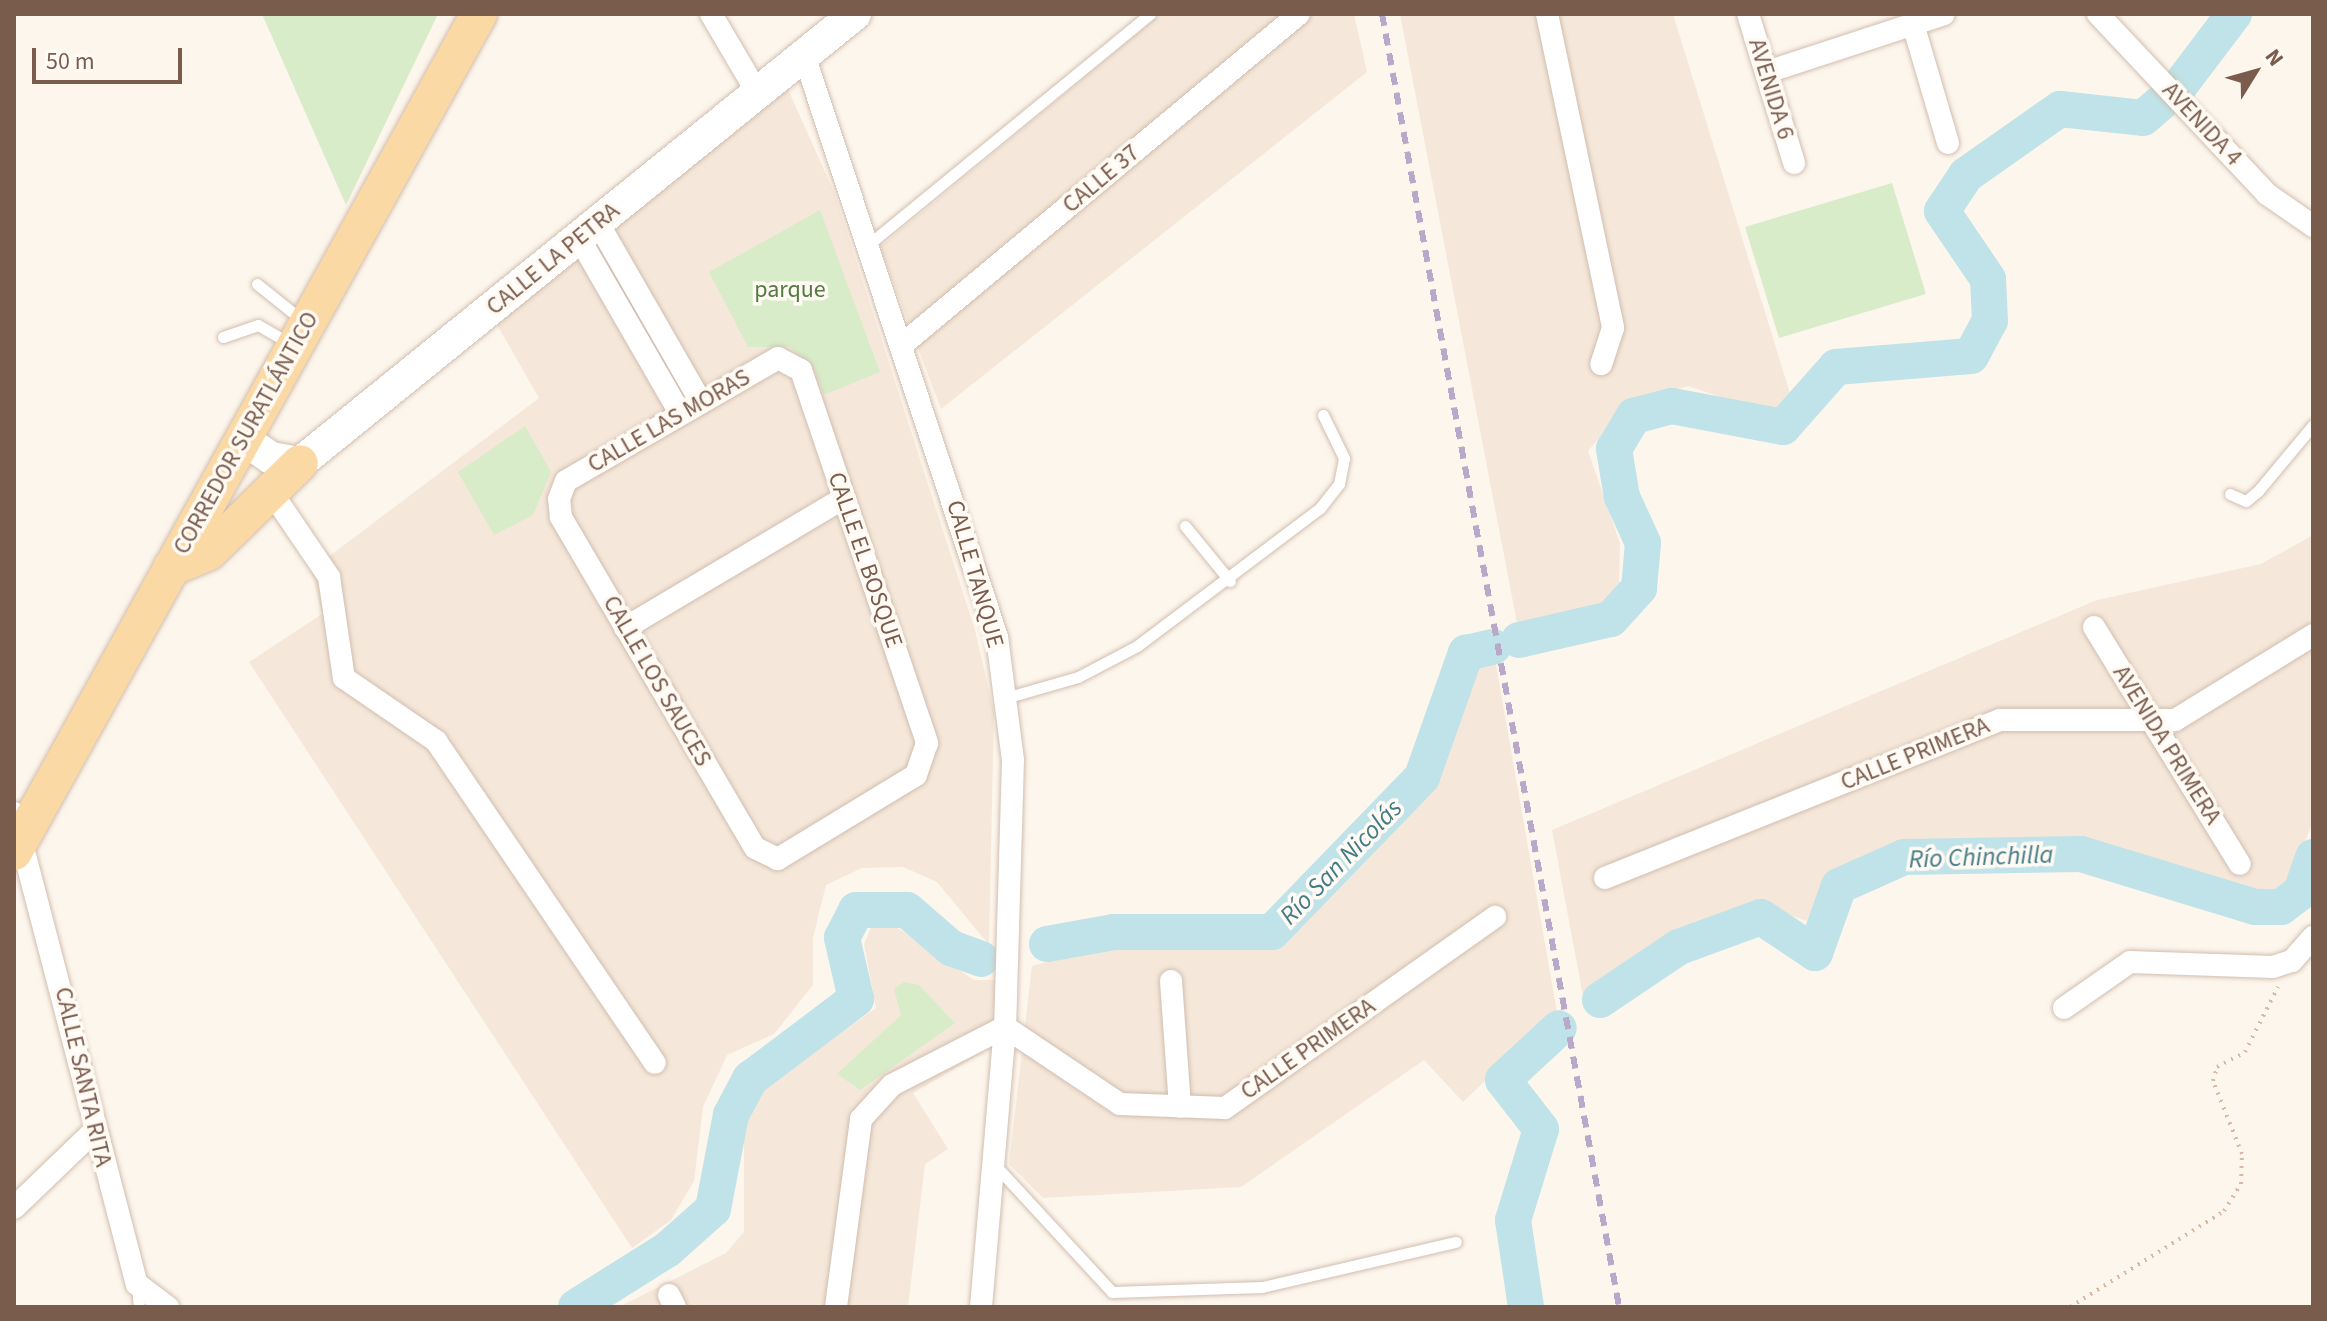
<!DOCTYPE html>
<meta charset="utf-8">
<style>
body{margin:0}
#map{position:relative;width:2327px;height:1321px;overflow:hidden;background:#fdf6ec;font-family:"Source Sans 3",sans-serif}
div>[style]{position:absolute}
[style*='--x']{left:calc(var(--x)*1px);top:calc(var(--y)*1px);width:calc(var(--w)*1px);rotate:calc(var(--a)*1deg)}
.residential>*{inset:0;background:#f5e8da}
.green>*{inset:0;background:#d8ecc9}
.river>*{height:36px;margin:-18px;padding:0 18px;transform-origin:18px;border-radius:18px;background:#bfe3e8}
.path>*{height:4px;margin-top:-2px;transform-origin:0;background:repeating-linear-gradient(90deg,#d9b8a5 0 2px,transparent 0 8px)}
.roads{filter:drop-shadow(0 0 2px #d1beb0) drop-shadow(0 0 2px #d1beb0)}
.lane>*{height:11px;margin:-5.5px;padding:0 5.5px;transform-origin:5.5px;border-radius:5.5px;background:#fff}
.street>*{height:22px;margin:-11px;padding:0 11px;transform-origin:11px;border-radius:11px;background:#fff}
.secondary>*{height:32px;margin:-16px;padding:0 16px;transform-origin:16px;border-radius:16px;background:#fff}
.primary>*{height:36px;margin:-18px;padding:0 18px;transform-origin:18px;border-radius:18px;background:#fbd9a5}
.rail>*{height:6px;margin-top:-3px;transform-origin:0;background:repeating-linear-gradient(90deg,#b9a8c9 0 12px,transparent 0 20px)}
span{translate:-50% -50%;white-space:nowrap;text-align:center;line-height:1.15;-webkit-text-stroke:7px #fffaf3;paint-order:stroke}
.street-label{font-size:24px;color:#7a5c4d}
.park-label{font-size:24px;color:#537a41}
.water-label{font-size:26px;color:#437c86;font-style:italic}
.frame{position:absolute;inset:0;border:16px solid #7a5c4d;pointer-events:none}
.north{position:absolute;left:2215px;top:32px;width:80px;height:80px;-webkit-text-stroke:6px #fffaf3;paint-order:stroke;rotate:53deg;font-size:22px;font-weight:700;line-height:32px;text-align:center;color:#7a5c4d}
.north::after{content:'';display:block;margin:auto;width:28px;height:36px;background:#7a5c4d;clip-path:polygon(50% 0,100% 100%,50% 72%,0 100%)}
.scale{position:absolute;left:32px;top:48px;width:150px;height:36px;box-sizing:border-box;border:4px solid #7a5c4d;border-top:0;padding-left:10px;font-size:24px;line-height:28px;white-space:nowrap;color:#7a5c4d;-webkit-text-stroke:6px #fffaf3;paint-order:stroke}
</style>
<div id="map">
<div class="residential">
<div style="clip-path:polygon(1161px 14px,1354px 14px,1367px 72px,941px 409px,880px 247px)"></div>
<div style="clip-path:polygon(1400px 14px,1673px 14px,1793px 403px,1774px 415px,1688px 386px,1630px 402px,1588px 451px,1620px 543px,1619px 588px,1592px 614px,1518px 628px)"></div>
<div style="clip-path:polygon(786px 85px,834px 192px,975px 630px,994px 712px,989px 945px,937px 882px,903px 867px,862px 868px,826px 885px,813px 938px,813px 985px,774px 1034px,727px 1055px,703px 1107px,694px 1181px,671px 1220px,632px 1248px,249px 662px,322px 614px,311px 570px,539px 398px,496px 323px)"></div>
<div style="clip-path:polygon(2313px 535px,2313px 822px,2286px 888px,2255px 895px,2089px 843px,1900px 846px,1829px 880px,1807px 921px,1760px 905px,1661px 943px,1583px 996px,1552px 830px,2097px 600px,2261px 564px)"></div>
<div style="clip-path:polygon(1495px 659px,1557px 1012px,1463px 1102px,1424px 1060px,1241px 1187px,1043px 1198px,1009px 1164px,1032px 966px,1107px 945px,1282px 942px,1431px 787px,1475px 664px)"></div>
<div style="clip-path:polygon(896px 927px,974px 980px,998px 980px,994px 1046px,913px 1093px,948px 1149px,925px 1164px,908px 1307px,619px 1307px,726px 1253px,744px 1232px,744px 1125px,763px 1089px,876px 1008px,864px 944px,871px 928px)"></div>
</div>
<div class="green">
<div style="clip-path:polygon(262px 14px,438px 14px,346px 205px)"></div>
<div style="clip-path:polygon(1892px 183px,1926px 294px,1779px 338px,1745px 227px)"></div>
<div style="clip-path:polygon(820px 210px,880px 372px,824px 395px,814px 369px,790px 347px,748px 347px,709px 272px)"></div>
<div style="clip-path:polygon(525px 426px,551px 472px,533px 515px,494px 535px,458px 472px)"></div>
<div style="clip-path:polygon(904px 982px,919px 985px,955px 1023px,860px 1090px,837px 1074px,901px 1015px,894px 989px)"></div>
</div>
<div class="river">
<div style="--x:1519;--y:640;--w:94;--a:-12.9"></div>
<div style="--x:1611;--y:619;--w:42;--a:-47.9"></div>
<div style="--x:1639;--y:588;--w:45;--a:-84.9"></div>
<div style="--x:1643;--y:543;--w:51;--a:-114.5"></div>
<div style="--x:1622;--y:497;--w:49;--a:-99.5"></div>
<div style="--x:1614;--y:449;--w:39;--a:-59"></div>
<div style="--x:1634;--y:416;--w:39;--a:-15"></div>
<div style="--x:1672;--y:406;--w:113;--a:10.7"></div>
<div style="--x:1783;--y:427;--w:80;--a:-48.5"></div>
<div style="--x:1836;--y:367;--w:135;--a:-4.7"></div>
<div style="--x:1971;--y:356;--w:40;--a:-62"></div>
<div style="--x:1990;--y:321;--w:42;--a:-92.7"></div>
<div style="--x:1988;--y:279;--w:82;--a:-124.1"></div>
<div style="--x:1942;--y:211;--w:43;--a:-56.3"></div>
<div style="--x:1966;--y:175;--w:115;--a:-35.1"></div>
<div style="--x:2060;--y:109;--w:83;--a:6.2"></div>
<div style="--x:2143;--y:118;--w:46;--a:-40.6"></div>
<div style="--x:2178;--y:88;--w:93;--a:-52.9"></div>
<div style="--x:1047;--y:944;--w:68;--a:-10.2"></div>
<div style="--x:1114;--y:932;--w:158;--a:0"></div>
<div style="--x:1272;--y:932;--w:216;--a:-45.9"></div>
<div style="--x:1422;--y:777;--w:132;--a:-70.5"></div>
<div style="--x:1466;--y:653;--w:28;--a:-13"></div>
<div style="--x:1600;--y:1000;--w:95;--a:-33.9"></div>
<div style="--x:1679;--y:947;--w:87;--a:-20.1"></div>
<div style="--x:1761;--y:917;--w:65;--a:33.7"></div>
<div style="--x:1815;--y:953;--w:71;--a:-70.3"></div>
<div style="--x:1839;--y:886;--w:71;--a:-24"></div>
<div style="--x:1904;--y:857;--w:177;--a:-1"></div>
<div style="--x:2081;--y:854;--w:182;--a:16.9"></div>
<div style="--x:2255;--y:907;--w:26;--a:0"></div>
<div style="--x:2281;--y:907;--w:25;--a:-37"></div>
<div style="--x:2301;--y:892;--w:37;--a:-71"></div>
<div style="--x:576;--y:1307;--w:109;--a:-32.2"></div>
<div style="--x:668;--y:1249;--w:60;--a:-41.6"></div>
<div style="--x:713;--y:1209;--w:96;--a:-79.2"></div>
<div style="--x:731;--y:1115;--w:41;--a:-62.2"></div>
<div style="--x:750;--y:1079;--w:133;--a:-37"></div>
<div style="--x:856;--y:999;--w:63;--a:-102.9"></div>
<div style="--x:842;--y:938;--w:31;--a:-63"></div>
<div style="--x:856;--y:910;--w:51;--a:0"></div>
<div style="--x:907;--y:910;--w:58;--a:40.8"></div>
<div style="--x:951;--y:948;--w:32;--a:20"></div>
<div style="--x:1526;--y:1307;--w:88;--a:-98.5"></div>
<div style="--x:1513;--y:1220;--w:95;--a:-72.9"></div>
<div style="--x:1541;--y:1129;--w:62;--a:-127.8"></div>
<div style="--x:1503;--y:1080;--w:76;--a:-42.9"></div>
</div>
<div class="path">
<div style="--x:2070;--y:1307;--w:181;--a:-31.9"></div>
<div style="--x:2224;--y:1211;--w:32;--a:-58"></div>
<div style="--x:2241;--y:1184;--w:30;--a:-88"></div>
<div style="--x:2242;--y:1154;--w:79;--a:-111.7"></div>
<div style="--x:2213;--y:1081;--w:15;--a:-74"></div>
<div style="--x:2217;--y:1067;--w:32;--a:-28"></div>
<div style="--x:2245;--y:1052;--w:73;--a:-63.1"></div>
</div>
<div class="roads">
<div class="lane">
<div style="--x:869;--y:244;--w:363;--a:-39.3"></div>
<div style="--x:257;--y:284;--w:58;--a:38.7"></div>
<div style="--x:223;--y:337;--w:37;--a:-19"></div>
<div style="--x:258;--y:325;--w:38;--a:30"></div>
<div style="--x:2230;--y:494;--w:17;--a:24"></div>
<div style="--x:2246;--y:501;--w:16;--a:-40"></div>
<div style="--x:2258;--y:491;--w:86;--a:-50.2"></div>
<div style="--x:1185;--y:526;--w:71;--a:50.7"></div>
<div style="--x:1005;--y:698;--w:76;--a:-16"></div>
<div style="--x:1078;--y:677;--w:67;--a:-27.7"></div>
<div style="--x:1137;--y:646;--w:229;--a:-37"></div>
<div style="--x:1320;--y:508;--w:31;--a:-52"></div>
<div style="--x:1339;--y:484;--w:26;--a:-79"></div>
<div style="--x:1344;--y:458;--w:48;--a:-116"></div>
<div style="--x:994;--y:1164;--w:174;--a:47.3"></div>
<div style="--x:1112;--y:1292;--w:150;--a:-1.9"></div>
<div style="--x:1262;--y:1287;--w:199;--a:-13.1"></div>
<div style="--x:137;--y:1285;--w:22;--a:85"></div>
</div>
<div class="street">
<div style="--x:711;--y:14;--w:91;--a:59.5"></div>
<div style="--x:1547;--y:14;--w:321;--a:78.1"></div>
<div style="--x:1613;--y:328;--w:38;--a:108"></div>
<div style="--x:1748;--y:14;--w:156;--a:72.8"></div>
<div style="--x:2098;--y:14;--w:247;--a:46.8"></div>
<div style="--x:2267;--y:194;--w:56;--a:34.8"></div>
<div style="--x:1913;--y:24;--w:124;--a:73.6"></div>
<div style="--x:804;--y:55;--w:613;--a:71.65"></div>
<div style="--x:997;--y:637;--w:124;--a:82.6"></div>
<div style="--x:1013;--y:760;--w:267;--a:91.7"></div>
<div style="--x:1005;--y:1027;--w:281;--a:94.9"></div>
<div style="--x:1767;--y:72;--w:186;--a:-18.1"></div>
<div style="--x:598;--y:223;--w:207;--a:60.1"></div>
<div style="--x:579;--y:238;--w:202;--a:60"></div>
<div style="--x:903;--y:344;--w:515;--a:-39.81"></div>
<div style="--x:778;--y:358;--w:26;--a:28"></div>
<div style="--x:801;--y:370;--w:394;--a:71.3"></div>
<div style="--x:927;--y:743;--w:34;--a:109"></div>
<div style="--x:916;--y:775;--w:162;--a:148.7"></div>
<div style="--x:778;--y:859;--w:25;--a:-154"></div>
<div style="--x:755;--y:848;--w:384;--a:-120.4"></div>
<div style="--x:561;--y:517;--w:18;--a:-96"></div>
<div style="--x:559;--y:499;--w:19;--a:-69"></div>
<div style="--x:566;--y:481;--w:245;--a:-30.1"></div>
<div style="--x:272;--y:493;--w:102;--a:55.8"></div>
<div style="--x:329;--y:577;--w:102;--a:81.6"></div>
<div style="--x:344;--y:678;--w:112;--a:34.4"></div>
<div style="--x:436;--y:741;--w:389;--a:55.8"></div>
<div style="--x:2094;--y:627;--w:278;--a:58.4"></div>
<div style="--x:625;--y:628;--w:255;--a:-30.7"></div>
<div style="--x:14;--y:813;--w:487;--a:75.4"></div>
<div style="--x:137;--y:1284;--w:39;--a:37"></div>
<div style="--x:1605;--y:878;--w:425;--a:-21.8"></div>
<div style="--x:2000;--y:720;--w:175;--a:0"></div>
<div style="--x:2175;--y:720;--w:162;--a:-31.6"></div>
<div style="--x:1171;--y:981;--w:126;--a:85.9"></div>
<div style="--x:2064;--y:1008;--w:80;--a:-34.9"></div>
<div style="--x:2130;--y:962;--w:143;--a:2"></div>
<div style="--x:2273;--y:967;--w:20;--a:-18"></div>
<div style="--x:2292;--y:961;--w:32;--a:-49"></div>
<div style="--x:14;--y:1208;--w:110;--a:-43.9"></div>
<div style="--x:669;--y:1295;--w:13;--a:63"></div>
<div style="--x:836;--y:1307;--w:190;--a:-82.4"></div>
<div style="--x:861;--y:1119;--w:46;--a:-47.6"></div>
<div style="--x:892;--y:1085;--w:127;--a:-27.2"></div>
<div style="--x:1005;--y:1027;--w:138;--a:33.8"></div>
<div style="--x:1120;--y:1104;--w:105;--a:2.2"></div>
<div style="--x:1225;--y:1108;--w:331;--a:-35.3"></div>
</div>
<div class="secondary">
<div style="--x:243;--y:439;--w:34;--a:34"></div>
<div style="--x:271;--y:458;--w:29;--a:10"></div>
<div style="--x:300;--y:463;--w:714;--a:-38.97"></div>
</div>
<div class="primary">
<div style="--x:171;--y:568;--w:41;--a:-22.8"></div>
<div style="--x:209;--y:552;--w:127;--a:-44.4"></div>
<div style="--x:14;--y:852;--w:958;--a:-60.97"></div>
</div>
</div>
<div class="rail">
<div style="--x:1382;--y:14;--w:1315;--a:79.61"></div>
</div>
<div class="street-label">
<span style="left:1771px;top:89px;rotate:73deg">AVENIDA 6</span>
<span style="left:2202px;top:124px;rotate:47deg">AVENIDA 4</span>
<span style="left:1101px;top:179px;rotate:-40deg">CALLE 37</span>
<span style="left:553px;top:259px;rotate:-39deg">CALLE LA PETRA</span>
<span style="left:669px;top:421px;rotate:-30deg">CALLE LAS MORAS</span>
<span style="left:246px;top:433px;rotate:-61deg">CORREDOR SURATLÁNTICO</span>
<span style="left:865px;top:560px;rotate:71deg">CALLE EL BOSQUE</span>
<span style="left:975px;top:574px;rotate:74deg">CALLE TANQUE</span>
<span style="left:657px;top:681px;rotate:60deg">CALLE LOS SAUCES</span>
<span style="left:2167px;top:745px;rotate:58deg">AVENIDA PRIMERA</span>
<span style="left:1915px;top:754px;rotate:-22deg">CALLE PRIMERA</span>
<span style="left:1308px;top:1049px;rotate:-35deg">CALLE PRIMERA</span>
<span style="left:83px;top:1077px;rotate:77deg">CALLE SANTA RITA</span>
</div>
<div class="park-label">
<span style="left:790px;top:290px">parque</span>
</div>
<div class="water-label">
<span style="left:1981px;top:857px;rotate:-2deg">Río Chinchilla</span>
<span style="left:1341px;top:862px;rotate:-46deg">Río San Nicolás</span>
</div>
<div class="frame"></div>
<div class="north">N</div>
<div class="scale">50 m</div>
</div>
